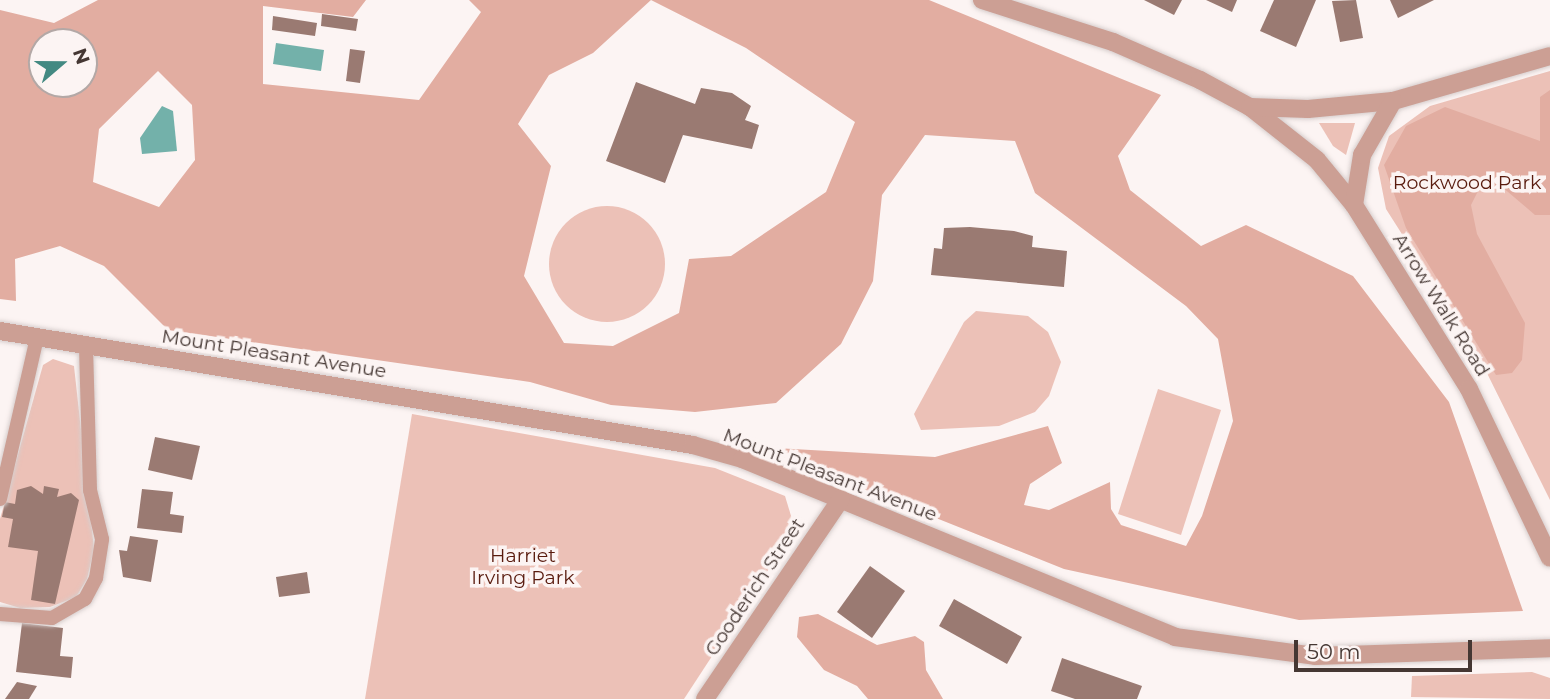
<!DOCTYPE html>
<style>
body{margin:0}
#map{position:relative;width:1550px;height:699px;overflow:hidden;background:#fcf4f3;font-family:Montserrat,sans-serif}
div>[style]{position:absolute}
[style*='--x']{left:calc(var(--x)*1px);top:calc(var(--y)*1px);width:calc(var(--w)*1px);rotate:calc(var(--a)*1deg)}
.green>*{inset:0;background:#ecc1b7}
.round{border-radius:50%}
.forest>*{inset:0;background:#e2ada1}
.water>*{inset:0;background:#73b1aa}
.building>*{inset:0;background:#9a7a72}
.roads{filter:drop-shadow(0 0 2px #d7cecd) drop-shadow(0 0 2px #d7cecd)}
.service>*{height:14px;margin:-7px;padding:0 7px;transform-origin:7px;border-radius:7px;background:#cc9f94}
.minor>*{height:18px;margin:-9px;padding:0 9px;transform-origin:9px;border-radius:9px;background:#cc9f94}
.tertiary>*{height:18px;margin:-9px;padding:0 9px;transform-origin:9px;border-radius:9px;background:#cc9f94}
span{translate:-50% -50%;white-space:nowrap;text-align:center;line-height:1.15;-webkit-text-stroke:7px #fcf4f3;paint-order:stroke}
.park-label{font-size:19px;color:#591b0e}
.street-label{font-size:19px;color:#453733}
.north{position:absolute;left:28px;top:28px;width:70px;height:70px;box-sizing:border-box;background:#fcf4f3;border:2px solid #b3a8a6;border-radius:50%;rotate:70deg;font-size:19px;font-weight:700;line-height:28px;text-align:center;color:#453733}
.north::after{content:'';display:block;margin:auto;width:24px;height:32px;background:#438982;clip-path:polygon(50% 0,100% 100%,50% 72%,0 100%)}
.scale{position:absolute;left:1294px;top:640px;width:178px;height:32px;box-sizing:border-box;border:4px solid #453733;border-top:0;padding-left:9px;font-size:21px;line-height:24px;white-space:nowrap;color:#453733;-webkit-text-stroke:5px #fcf4f3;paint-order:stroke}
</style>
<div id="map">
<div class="green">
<div style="clip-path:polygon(1550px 71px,1550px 500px,1475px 349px,1386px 209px,1378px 168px,1389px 136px,1430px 106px)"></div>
<div style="clip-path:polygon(1319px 123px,1355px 123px,1346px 155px,1333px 146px)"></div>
<div class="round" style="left:549px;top:206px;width:116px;height:116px"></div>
<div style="clip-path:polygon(976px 311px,1028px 316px,1048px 332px,1061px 362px,1049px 396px,1035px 412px,999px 426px,921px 430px,914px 414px,964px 322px)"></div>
<div style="clip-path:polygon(53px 359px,74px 366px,94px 549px,87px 579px,76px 597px,50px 607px,20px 608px,0 602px,0 519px,43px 365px)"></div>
<div style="clip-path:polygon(1158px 389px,1221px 410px,1181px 535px,1118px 514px)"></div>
<div style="clip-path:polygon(412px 414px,715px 468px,785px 496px,795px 529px,684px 699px,365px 699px)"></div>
<div style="clip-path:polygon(1532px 672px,1550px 678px,1550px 699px,1411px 697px,1412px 676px)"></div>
</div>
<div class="forest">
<div style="clip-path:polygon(evenodd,98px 0,366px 0,353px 17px,263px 6px,263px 84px,419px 100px,481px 12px,469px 0,929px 0,1161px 95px,1118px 156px,1130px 190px,1201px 246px,1246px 225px,1353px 276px,1449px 402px,1523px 611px,1299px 620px,1064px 569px,758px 447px,935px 457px,1048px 426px,1062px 463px,1030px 484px,1024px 505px,1049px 510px,1110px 482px,1111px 509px,1121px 525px,1186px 546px,1202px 516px,1233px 421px,1218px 339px,1186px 306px,1035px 193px,1015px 141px,925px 135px,882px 195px,873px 281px,841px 344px,776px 403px,695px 412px,611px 405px,530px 382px,168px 330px,104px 266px,60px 246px,15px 259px,16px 301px,0 299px,0 10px,54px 23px,98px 0,651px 0,746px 48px,855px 122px,826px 192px,731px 256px,689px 259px,679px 313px,613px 346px,564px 343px,524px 276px,551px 166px,518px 124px,549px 75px,593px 53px,651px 0,98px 0,42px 42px,84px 42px,84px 84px,42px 84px,42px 42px,98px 0,158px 71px,192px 105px,195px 160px,159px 207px,93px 182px,99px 129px,158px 71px)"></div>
<div style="clip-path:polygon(1550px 90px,1550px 215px,1535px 215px,1501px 186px,1478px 191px,1471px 205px,1477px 234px,1525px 323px,1522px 360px,1512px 373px,1496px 375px,1406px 228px,1384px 165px,1406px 126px,1445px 107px,1540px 141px,1540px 97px)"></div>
<div style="clip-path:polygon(818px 614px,877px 645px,915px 636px,924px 642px,926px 670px,943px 699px,868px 699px,857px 686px,824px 670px,797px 637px,799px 617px)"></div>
</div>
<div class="water">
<div style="clip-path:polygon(276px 43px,324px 50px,321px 71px,273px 64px)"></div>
<div style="clip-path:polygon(162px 106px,173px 111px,177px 151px,142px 154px,140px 138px)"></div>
</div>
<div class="building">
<div style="clip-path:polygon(1144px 0,1182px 0,1174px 15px)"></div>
<div style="clip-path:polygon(1206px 0,1237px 0,1232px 12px)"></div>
<div style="clip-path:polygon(1274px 0,1316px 0,1296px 47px,1260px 31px)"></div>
<div style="clip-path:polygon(1356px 0,1363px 38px,1340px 42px,1332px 1px)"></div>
<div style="clip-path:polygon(1390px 0,1434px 0,1398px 18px)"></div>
<div style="clip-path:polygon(322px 14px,358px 19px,356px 31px,321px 26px)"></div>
<div style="clip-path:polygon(273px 16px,317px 23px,315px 36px,272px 30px)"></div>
<div style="clip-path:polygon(350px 49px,365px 51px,360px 83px,346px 81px)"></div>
<div style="clip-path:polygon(636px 82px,695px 104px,701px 88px,732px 93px,751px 106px,745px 120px,759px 125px,752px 149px,683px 135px,665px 183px,606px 161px)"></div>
<div style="clip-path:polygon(970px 227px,1014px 231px,1033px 236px,1032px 247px,1067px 251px,1064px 287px,931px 275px,934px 248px,942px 249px,944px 228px)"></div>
<div style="clip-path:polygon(155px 437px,200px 446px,192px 480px,148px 470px)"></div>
<div style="clip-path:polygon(31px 486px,43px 494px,44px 486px,59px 489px,57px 497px,71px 493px,79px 500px,55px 604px,31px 600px,38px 551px,8px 547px,13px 519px,2px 517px,5px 502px,15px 504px,17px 490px)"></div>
<div style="clip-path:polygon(142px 489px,173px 492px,170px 514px,184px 516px,182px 533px,137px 528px)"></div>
<div style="clip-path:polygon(130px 536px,158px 540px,151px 582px,123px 577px,119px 550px,127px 551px)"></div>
<div style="clip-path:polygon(870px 566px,905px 591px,872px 638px,837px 612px)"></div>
<div style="clip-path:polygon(307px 572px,310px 593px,279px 597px,276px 577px)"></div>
<div style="clip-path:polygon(954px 599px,1022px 637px,1007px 664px,939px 626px)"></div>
<div style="clip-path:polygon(22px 623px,63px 628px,60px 656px,73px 657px,71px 678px,16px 672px)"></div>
<div style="clip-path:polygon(1062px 658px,1142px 686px,1137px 699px,1075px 699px,1051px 691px)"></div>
<div style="clip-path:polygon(17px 682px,37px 686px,29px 699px,5px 699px)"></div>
</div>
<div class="roads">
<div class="service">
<div style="--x:0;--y:499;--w:166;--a:-77.1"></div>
<div style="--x:0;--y:614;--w:52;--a:4.4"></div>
<div style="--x:52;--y:618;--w:38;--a:-30"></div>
<div style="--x:85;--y:599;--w:24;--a:-62"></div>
<div style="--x:96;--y:578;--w:39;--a:-81"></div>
<div style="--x:102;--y:539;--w:50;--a:-103.8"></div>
<div style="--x:90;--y:490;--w:145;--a:-91.6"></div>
</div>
<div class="minor">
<div style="--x:1393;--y:101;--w:163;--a:-16"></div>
<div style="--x:0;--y:331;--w:702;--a:9.34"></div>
<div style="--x:693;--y:445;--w:51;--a:15.9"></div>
<div style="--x:742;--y:459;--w:468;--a:22.3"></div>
<div style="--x:1175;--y:637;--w:141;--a:7.7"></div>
<div style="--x:1315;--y:656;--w:235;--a:-1.9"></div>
<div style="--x:705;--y:699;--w:242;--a:-55.8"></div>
</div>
<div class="tertiary">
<div style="--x:982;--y:0;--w:138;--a:17.8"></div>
<div style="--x:1113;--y:42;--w:95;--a:23.6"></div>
<div style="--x:1200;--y:80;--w:57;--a:28.4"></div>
<div style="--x:1250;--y:107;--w:85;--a:38.3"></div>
<div style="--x:1317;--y:160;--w:58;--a:50.6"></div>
<div style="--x:1354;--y:205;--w:217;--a:58"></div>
<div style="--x:1469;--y:389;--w:187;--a:64.4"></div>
<div style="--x:1250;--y:107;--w:58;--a:2"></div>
<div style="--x:1308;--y:109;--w:85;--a:-5.4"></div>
<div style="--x:1354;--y:205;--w:51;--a:-80.9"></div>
<div style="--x:1362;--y:155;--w:62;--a:-60.1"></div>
</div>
</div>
<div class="park-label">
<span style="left:1467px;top:183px">Rockwood Park</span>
<span style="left:523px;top:567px">Harriet<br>Irving Park</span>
</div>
<div class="street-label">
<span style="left:1441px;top:305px;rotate:58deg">Arrow Walk Road</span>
<span style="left:274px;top:354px;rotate:9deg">Mount Pleasant Avenue</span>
<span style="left:830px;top:475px;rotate:21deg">Mount Pleasant Avenue</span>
<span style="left:755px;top:587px;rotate:-56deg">Gooderich Street</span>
</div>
<div class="north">N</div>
<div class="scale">50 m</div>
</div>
